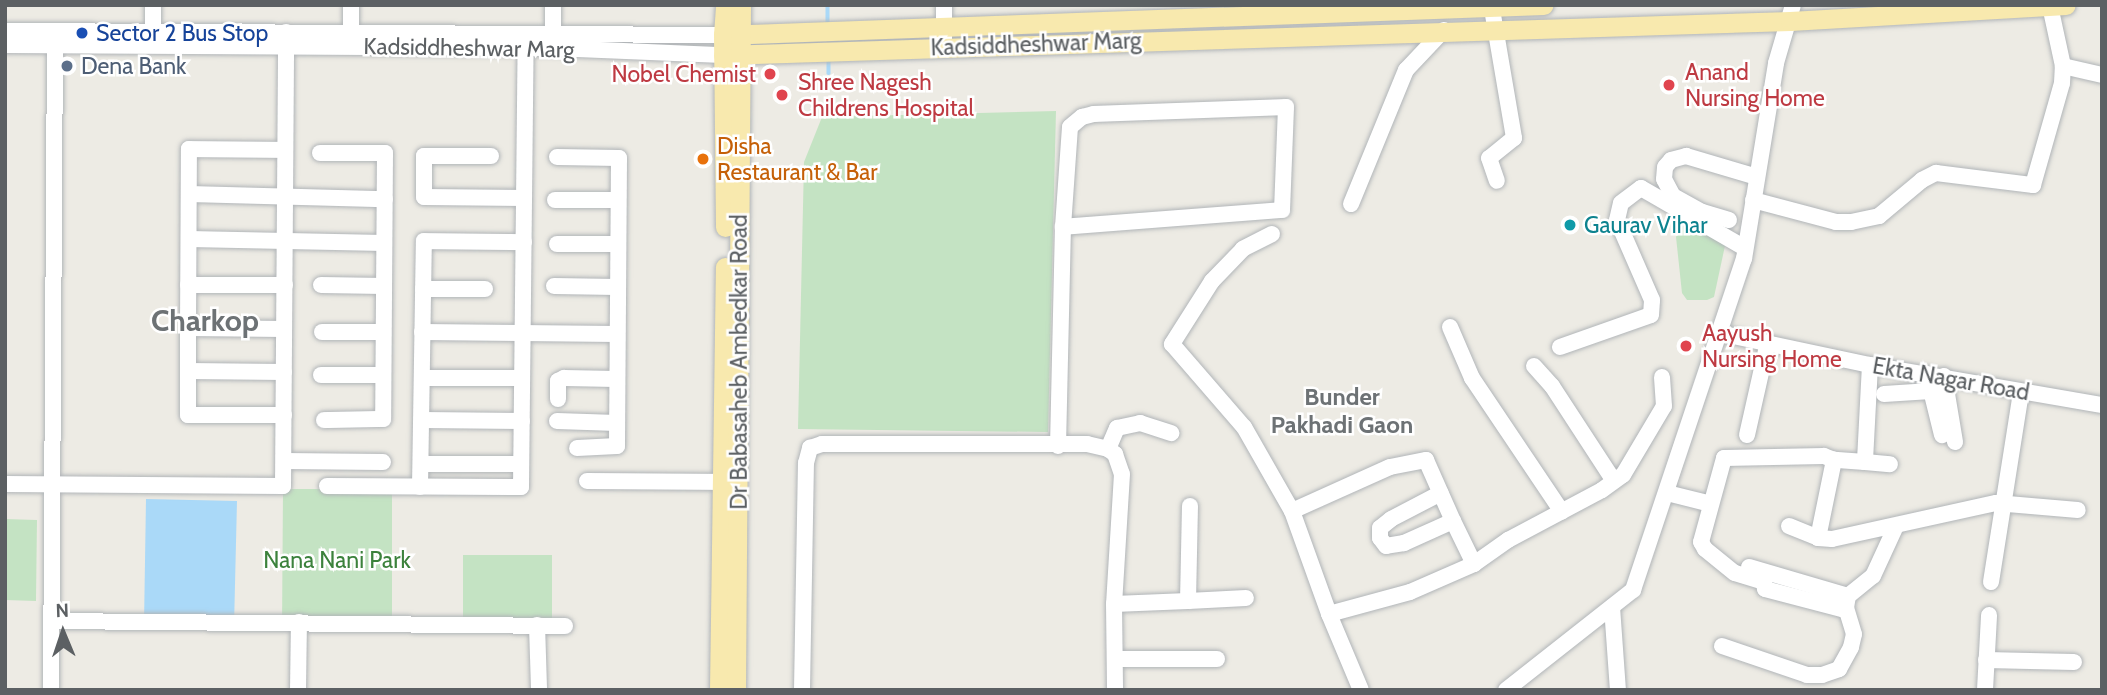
<!DOCTYPE html>
<style>
body{margin:0}
#map{position:relative;width:2107px;height:695px;overflow:hidden;background:#edebe4;font-family:Cabin,sans-serif}
div>[style]{position:absolute}
[style*='--x']{left:calc(var(--x)*1px);top:calc(var(--y)*1px);width:calc(var(--w)*1px);rotate:calc(var(--a)*1deg)}
.green>*{inset:0;background:#c4e3c3}
.water>*{inset:0;background:#aad9f8}
.stream>*{height:3.5px;margin:-1.75px;padding:0 1.75px;transform-origin:1.75px;border-radius:1.75px;background:#aad9f8}
.roads{filter:drop-shadow(0 0 2px #b1b5b8) drop-shadow(0 0 2px #b1b5b8)}
.minor>*{height:16px;margin:-8px;padding:0 8px;transform-origin:8px;border-radius:8px;background:#fff}
.major>*{height:19px;margin:-9.5px;padding:0 9.5px;transform-origin:9.5px;border-radius:9.5px;background:#f8e9ae}
.dots>*{width:19px;height:19px;translate:-50% -50%;box-sizing:border-box;border:4px solid #fff;border-radius:50%}
span{translate:-50% -50%;white-space:nowrap;text-align:center;line-height:1.15;-webkit-text-stroke:5px #fff;paint-order:stroke}
.transit-label{font-size:23px;color:#164399}
.left{translate:0 -50%;text-align:left}
.street-label{font-size:23px;color:#5c6063}
.service-label{font-size:23px;color:#4e5e75}
.health-label{font-size:23px;color:#be3a42}
.right{translate:-100% -50%;text-align:right}
.food-label{font-size:23px;color:#c56008}
.culture-label{font-size:23px;color:#0d838f}
.park-label{font-size:23px;color:#3c823c}
.neighbourhood-label{font-size:24px;color:#6d7275;font-weight:700}
.district-label{font-size:30px;color:#6d7275;font-weight:700}
.frame{position:absolute;inset:0;border:7px solid #5c6063;pointer-events:none}
.north{position:absolute;left:28px;top:597px;width:70px;height:70px;-webkit-text-stroke:5px #fff;paint-order:stroke;rotate:358deg;font-size:19px;font-weight:700;line-height:28px;text-align:center;color:#5c6063}
.north::after{content:'';display:block;margin:auto;width:24px;height:32px;background:#5c6063;clip-path:polygon(50% 0,100% 100%,50% 72%,0 100%)}
</style>
<div id="map">
<div class="green">
<div style="clip-path:polygon(1056px 111px,1048px 432px,798px 429px,804px 162px,822px 117px)"></div>
<div style="clip-path:polygon(1691px 221px,1726px 241px,1714px 297px,1707px 300px,1687px 300px,1682px 293px,1676px 237px,1680px 228px)"></div>
<div style="clip-path:polygon(283px 489px,392px 489px,392px 631px,282px 630px)"></div>
<div style="clip-path:polygon(5px 519px,37px 520px,36px 601px,5px 600px)"></div>
<div style="clip-path:polygon(463px 555px,552px 555px,552px 621px,463px 621px)"></div>
</div>
<div class="water">
<div style="clip-path:polygon(146px 499px,237px 501px,234px 626px,144px 624px)"></div>
</div>
<div class="stream">
<div style="--x:828;--y:5;--w:18;--a:90"></div>
<div style="--x:829;--y:58;--w:15;--a:90"></div>
</div>
<div class="roads">
<div class="minor">
<div style="--x:1492;--y:9;--w:131;--a:80.3"></div>
<div style="--x:1514;--y:138;--w:32;--a:141"></div>
<div style="--x:1489;--y:158;--w:24;--a:71"></div>
<div style="--x:5;--y:31;--w:718;--a:0.32"></div>
<div style="--x:351;--y:33;--w:28;--a:-90"></div>
<div style="--x:153;--y:41;--w:36;--a:-90"></div>
<div style="--x:553;--y:42;--w:37;--a:-90"></div>
<div style="--x:5;--y:45;--w:548;--a:0.31"></div>
<div style="--x:553;--y:48;--w:170;--a:2.4"></div>
<div style="--x:944;--y:46;--w:41;--a:-90"></div>
<div style="--x:2063;--y:66;--w:40;--a:13"></div>
<div style="--x:320;--y:153;--w:65;--a:0"></div>
<div style="--x:385;--y:153;--w:266;--a:90.4"></div>
<div style="--x:383;--y:419;--w:59;--a:179"></div>
<div style="--x:491;--y:156;--w:67;--a:180"></div>
<div style="--x:424;--y:156;--w:41;--a:90"></div>
<div style="--x:424;--y:197;--w:100;--a:0.6"></div>
<div style="--x:557;--y:157;--w:62;--a:0.9"></div>
<div style="--x:619;--y:158;--w:288;--a:90.4"></div>
<div style="--x:617;--y:446;--w:40;--a:177.1"></div>
<div style="--x:189;--y:194;--w:196;--a:1.5"></div>
<div style="--x:555;--y:200;--w:63;--a:0"></div>
<div style="--x:1753;--y:200;--w:86;--a:14.8"></div>
<div style="--x:1836;--y:222;--w:15;--a:0"></div>
<div style="--x:1851;--y:222;--w:29;--a:-12"></div>
<div style="--x:1879;--y:216;--w:56;--a:-39.9"></div>
<div style="--x:1922;--y:180;--w:16;--a:-27"></div>
<div style="--x:1936;--y:173;--w:98;--a:7.1"></div>
<div style="--x:2033;--y:185;--w:106;--a:-74.1"></div>
<div style="--x:2062;--y:83;--w:17;--a:-87"></div>
<div style="--x:2063;--y:66;--w:61;--a:-102.2"></div>
<div style="--x:1351;--y:204;--w:145;--a:-67.7"></div>
<div style="--x:1406;--y:70;--w:55;--a:-46.5"></div>
<div style="--x:1729;--y:220;--w:28;--a:-163"></div>
<div style="--x:1702;--y:212;--w:33;--a:-151"></div>
<div style="--x:1673;--y:196;--w:19;--a:-118"></div>
<div style="--x:1664;--y:179;--w:12;--a:-85"></div>
<div style="--x:1665;--y:167;--w:9;--a:-49"></div>
<div style="--x:1671;--y:160;--w:16;--a:-15"></div>
<div style="--x:1686;--y:156;--w:74;--a:16.5"></div>
<div style="--x:1272;--y:234;--w:33;--a:153"></div>
<div style="--x:1243;--y:249;--w:45;--a:134.1"></div>
<div style="--x:1212;--y:281;--w:75;--a:122.4"></div>
<div style="--x:1172;--y:344;--w:110;--a:49.1"></div>
<div style="--x:1244;--y:427;--w:97;--a:60.3"></div>
<div style="--x:1292;--y:511;--w:109;--a:70.2"></div>
<div style="--x:1329;--y:614;--w:82;--a:67.2"></div>
<div style="--x:189;--y:239;--w:195;--a:1.2"></div>
<div style="--x:557;--y:244;--w:60;--a:0"></div>
<div style="--x:188;--y:285;--w:97;--a:0"></div>
<div style="--x:321;--y:285;--w:63;--a:0.9"></div>
<div style="--x:554;--y:286;--w:63;--a:0.9"></div>
<div style="--x:423;--y:289;--w:62;--a:0"></div>
<div style="--x:1450;--y:327;--w:56;--a:66.7"></div>
<div style="--x:1472;--y:378;--w:161;--a:56.1"></div>
<div style="--x:188;--y:328;--w:96;--a:0.6"></div>
<div style="--x:322;--y:332;--w:61;--a:0"></div>
<div style="--x:422;--y:332;--w:195;--a:0.6"></div>
<div style="--x:1719;--y:333;--w:154;--a:12"></div>
<div style="--x:1870;--y:365;--w:235;--a:9.8"></div>
<div style="--x:1560;--y:347;--w:96;--a:-19.4"></div>
<div style="--x:1651;--y:315;--w:15;--a:-86"></div>
<div style="--x:1652;--y:300;--w:87;--a:-113.6"></div>
<div style="--x:1617;--y:220;--w:17;--a:-77"></div>
<div style="--x:1621;--y:203;--w:25;--a:-37"></div>
<div style="--x:1641;--y:188;--w:120;--a:30"></div>
<div style="--x:1870;--y:365;--w:97;--a:93"></div>
<div style="--x:1865;--y:462;--w:31;--a:-176"></div>
<div style="--x:1834;--y:460;--w:11;--a:-158"></div>
<div style="--x:1824;--y:456;--w:100;--a:178.9"></div>
<div style="--x:1724;--y:458;--w:87;--a:105.3"></div>
<div style="--x:1701;--y:542;--w:8;--a:60"></div>
<div style="--x:1705;--y:549;--w:38;--a:39"></div>
<div style="--x:1735;--y:573;--w:30;--a:17"></div>
<div style="--x:1764;--y:582;--w:7;--a:82"></div>
<div style="--x:1765;--y:589;--w:80;--a:14.6"></div>
<div style="--x:1842;--y:609;--w:4;--a:-14"></div>
<div style="--x:1846;--y:608;--w:12;--a:-81"></div>
<div style="--x:1848;--y:596;--w:32;--a:-39"></div>
<div style="--x:1873;--y:576;--w:55;--a:-65.3"></div>
<div style="--x:1534;--y:366;--w:27;--a:48"></div>
<div style="--x:1552;--y:386;--w:113;--a:56.9"></div>
<div style="--x:188;--y:371;--w:96;--a:0.6"></div>
<div style="--x:1927;--y:374;--w:63;--a:76.2"></div>
<div style="--x:321;--y:375;--w:62;--a:0"></div>
<div style="--x:1944;--y:376;--w:67;--a:80.5"></div>
<div style="--x:422;--y:378;--w:99;--a:0"></div>
<div style="--x:1884;--y:394;--w:47;--a:-3.7"></div>
<div style="--x:558;--y:399;--w:18;--a:-90"></div>
<div style="--x:558;--y:381;--w:7;--a:-27"></div>
<div style="--x:564;--y:378;--w:52;--a:1.1"></div>
<div style="--x:284;--y:415;--w:96;--a:180"></div>
<div style="--x:188;--y:415;--w:87;--a:-90"></div>
<div style="--x:188;--y:328;--w:179;--a:-89.7"></div>
<div style="--x:189;--y:149;--w:96;--a:0.6"></div>
<div style="--x:422;--y:420;--w:100;--a:0.6"></div>
<div style="--x:557;--y:421;--w:60;--a:1.9"></div>
<div style="--x:1747;--y:435;--w:95;--a:-77.3"></div>
<div style="--x:1058;--y:446;--w:219;--a:-88.7"></div>
<div style="--x:1063;--y:227;--w:100;--a:-86"></div>
<div style="--x:1070;--y:127;--w:16;--a:-40"></div>
<div style="--x:1082;--y:117;--w:12;--a:-14"></div>
<div style="--x:1094;--y:114;--w:192;--a:-2.1"></div>
<div style="--x:1286;--y:107;--w:103;--a:92.2"></div>
<div style="--x:1282;--y:210;--w:220;--a:175.6"></div>
<div style="--x:1108;--y:449;--w:23;--a:-67"></div>
<div style="--x:1117;--y:428;--w:24;--a:-12"></div>
<div style="--x:1140;--y:423;--w:33;--a:18"></div>
<div style="--x:284;--y:461;--w:99;--a:0.6"></div>
<div style="--x:1865;--y:462;--w:25;--a:5"></div>
<div style="--x:421;--y:464;--w:100;--a:0"></div>
<div style="--x:587;--y:481;--w:147;--a:0.4"></div>
<div style="--x:5;--y:484;--w:278;--a:0.4"></div>
<div style="--x:283;--y:486;--w:454;--a:-89.6"></div>
<div style="--x:327;--y:486;--w:194;--a:0.3"></div>
<div style="--x:521;--y:487;--w:447;--a:-89.4"></div>
<div style="--x:420;--y:487;--w:246;--a:-89.1"></div>
<div style="--x:424;--y:241;--w:100;--a:0.6"></div>
<div style="--x:1667;--y:493;--w:45;--a:14"></div>
<div style="--x:1292;--y:511;--w:107;--a:-24.2"></div>
<div style="--x:1390;--y:467;--w:37;--a:-11"></div>
<div style="--x:1426;--y:460;--w:67;--a:66.1"></div>
<div style="--x:1789;--y:526;--w:31;--a:22"></div>
<div style="--x:1818;--y:538;--w:14;--a:4"></div>
<div style="--x:1832;--y:539;--w:168;--a:-12.4"></div>
<div style="--x:1996;--y:503;--w:82;--a:4.9"></div>
<div style="--x:1818;--y:538;--w:80;--a:-78.4"></div>
<div style="--x:1474;--y:564;--w:42;--a:-35.2"></div>
<div style="--x:1508;--y:540;--w:106;--a:-28"></div>
<div style="--x:1602;--y:490;--w:26;--a:-36"></div>
<div style="--x:1623;--y:475;--w:80;--a:-59.3"></div>
<div style="--x:1664;--y:406;--w:29;--a:-94"></div>
<div style="--x:1749;--y:567;--w:103;--a:16.3"></div>
<div style="--x:1991;--y:582;--w:192;--a:-81"></div>
<div style="--x:1188;--y:601;--w:58;--a:-3"></div>
<div style="--x:1114;--y:604;--w:74;--a:-2.3"></div>
<div style="--x:1188;--y:601;--w:95;--a:-88.8"></div>
<div style="--x:1612;--y:607;--w:83;--a:85.9"></div>
<div style="--x:1329;--y:614;--w:84;--a:-15.2"></div>
<div style="--x:1410;--y:592;--w:70;--a:-23.6"></div>
<div style="--x:1474;--y:564;--w:48;--a:-116"></div>
<div style="--x:1453;--y:521;--w:54;--a:155.8"></div>
<div style="--x:1404;--y:543;--w:18;--a:171"></div>
<div style="--x:1386;--y:546;--w:10;--a:-127"></div>
<div style="--x:1380;--y:538;--w:10;--a:-90"></div>
<div style="--x:1380;--y:528;--w:14;--a:-39"></div>
<div style="--x:1391;--y:519;--w:56;--a:-27.5"></div>
<div style="--x:52;--y:621;--w:513;--a:0.56"></div>
<div style="--x:537;--y:625;--w:65;--a:88.2"></div>
<div style="--x:1722;--y:646;--w:90;--a:18.8"></div>
<div style="--x:1807;--y:675;--w:15;--a:0"></div>
<div style="--x:1822;--y:675;--w:18;--a:-19"></div>
<div style="--x:1839;--y:669;--w:25;--a:-61"></div>
<div style="--x:1851;--y:647;--w:13;--a:-77"></div>
<div style="--x:1854;--y:634;--w:27;--a:-107"></div>
<div style="--x:1115;--y:659;--w:102;--a:0"></div>
<div style="--x:1986;--y:660;--w:88;--a:1.3"></div>
<div style="--x:51;--y:690;--w:652;--a:-89.65"></div>
<div style="--x:298;--y:690;--w:68;--a:-89.2"></div>
<div style="--x:802;--y:690;--w:227;--a:-89"></div>
<div style="--x:806;--y:463;--w:16;--a:-75"></div>
<div style="--x:810;--y:448;--w:13;--a:-18"></div>
<div style="--x:822;--y:444;--w:265;--a:0"></div>
<div style="--x:1087;--y:444;--w:22;--a:13"></div>
<div style="--x:1108;--y:449;--w:9;--a:36"></div>
<div style="--x:1115;--y:454;--w:21;--a:71"></div>
<div style="--x:1122;--y:474;--w:130;--a:93.5"></div>
<div style="--x:1114;--y:604;--w:86;--a:89.3"></div>
<div style="--x:1506;--y:690;--w:162;--a:-38.2"></div>
<div style="--x:1633;--y:590;--w:349;--a:-71.5"></div>
<div style="--x:1744;--y:259;--w:199;--a:-80.7"></div>
<div style="--x:1776;--y:63;--w:60;--a:-73.7"></div>
<div style="--x:1985;--y:690;--w:75;--a:-86.9"></div>
</div>
<div class="major">
<div style="--x:723;--y:35;--w:821;--a:-2.1"></div>
<div style="--x:723;--y:55;--w:1068;--a:-1.83"></div>
<div style="--x:1790;--y:21;--w:276;--a:-3.3"></div>
<div style="--x:725;--y:227;--w:192;--a:-90.6"></div>
<div style="--x:723;--y:35;--w:30;--a:-86"></div>
<div style="--x:719;--y:690;--w:423;--a:-89.2"></div>
<div style="--x:736;--y:690;--w:685;--a:-89.58"></div>
</div>
</div>
<div class="dots">
<div style="left:82px;top:33px;background:#1a4fb4"></div>
<div style="left:67px;top:66px;background:#5c6f8a"></div>
<div style="left:770px;top:74px;background:#e0444e"></div>
<div style="left:1669px;top:85px;background:#e0444e"></div>
<div style="left:782px;top:95px;background:#e0444e"></div>
<div style="left:703px;top:159px;background:#e8710a"></div>
<div style="left:1570px;top:225px;background:#0f9aa8"></div>
<div style="left:1686px;top:346px;background:#e0444e"></div>
</div>
<div class="transit-label">
<span class="left" style="left:96px;top:33px">Sector 2 Bus Stop</span>
</div>
<div class="street-label">
<span style="left:1036px;top:44px;rotate:-2deg">Kadsiddheshwar Marg</span>
<span style="left:469px;top:48px;rotate:1deg">Kadsiddheshwar Marg</span>
<span style="left:739px;top:362px;rotate:-90deg">Dr Babasaheb Ambedkar Road</span>
<span style="left:1951px;top:379px;rotate:10deg">Ekta Nagar Road</span>
</div>
<div class="service-label">
<span class="left" style="left:81px;top:66px">Dena Bank</span>
</div>
<div class="health-label">
<span class="left" style="left:1685px;top:85px">Anand<br>Nursing Home</span>
<span class="right" style="left:756px;top:74px">Nobel Chemist</span>
<span class="left" style="left:798px;top:95px">Shree Nagesh<br>Childrens Hospital</span>
<span class="left" style="left:1702px;top:346px">Aayush<br>Nursing Home</span>
</div>
<div class="food-label">
<span class="left" style="left:717px;top:159px">Disha<br>Restaurant &amp; Bar</span>
</div>
<div class="culture-label">
<span class="left" style="left:1584px;top:225px">Gaurav Vihar</span>
</div>
<div class="park-label">
<span style="left:337px;top:560px">Nana Nani Park</span>
</div>
<div class="neighbourhood-label">
<span style="left:1342px;top:411px">Bunder<br>Pakhadi Gaon</span>
</div>
<div class="district-label">
<span style="left:205px;top:321px">Charkop</span>
</div>
<div class="frame"></div>
<div class="north">N</div>
</div>
